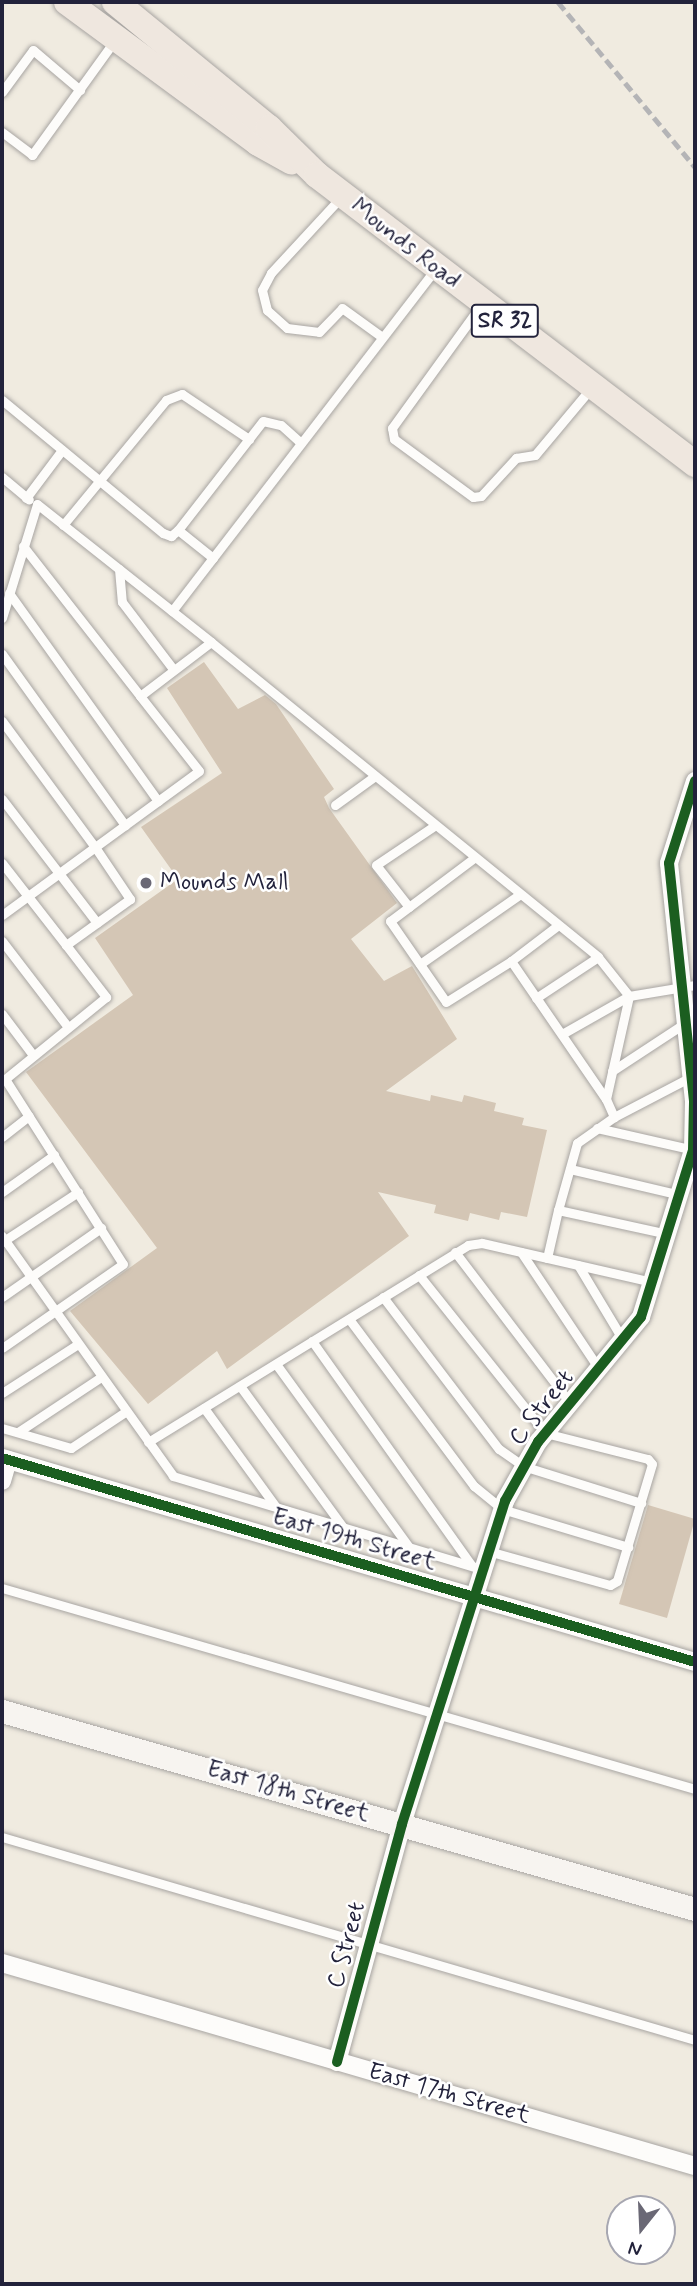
<!DOCTYPE html>
<style>
body{margin:0}
#map{position:relative;width:697px;height:2286px;overflow:hidden;background:#f0ebe0;font-family:Mynerve,sans-serif}
div>[style]{position:absolute}
[style*='--x']{left:calc(var(--x)*1px);top:calc(var(--y)*1px);width:calc(var(--w)*1px);rotate:calc(var(--a)*1deg)}
.building>*{inset:0;background:#d4c6b5}
.roads{filter:drop-shadow(0 0 2px #a8a5a2) drop-shadow(0 0 2px #a8a5a2)}
.lane>*{height:9px;margin:-4.5px;padding:0 4.5px;transform-origin:4.5px;border-radius:4.5px;background:#fdfcfa}
.street>*{height:18px;margin:-9px;padding:0 9px;transform-origin:9px;border-radius:9px;background:#fdfcfa}
.secondary>*{height:23px;margin:-11.5px;padding:0 11.5px;transform-origin:11.5px;border-radius:11.5px;background:#f7f4f0}
.primary>*{height:26px;margin:-13px;padding:0 13px;transform-origin:13px;border-radius:13px;background:#efe7df}
.rail>*{height:5px;margin-top:-2.5px;transform-origin:0;background:repeating-linear-gradient(90deg,#b4b4b6 0 10px,transparent 0 15px)}
.cycleway>*{height:10px;margin:-5px;padding:0 5px;transform-origin:5px;border-radius:5px;background:#1b5e20}
.dots>*{width:19px;height:19px;translate:-50% -50%;box-sizing:border-box;border:4px solid #fff;border-radius:50%}
span{translate:-50% -50%;white-space:nowrap;text-align:center;line-height:1.15;-webkit-text-stroke:5px #fff;paint-order:stroke}
.shield-label span{padding:2px 5px;background:#fff;border:2px solid;border-radius:5px;-webkit-text-stroke-width:0}
.shield-label{font-size:23px;color:#22223b;font-weight:700}
.street-label{font-size:24px;color:#22223b}
.poi-label{font-size:24px;color:#22223b}
.left{translate:0 -50%;text-align:left}
.frame{position:absolute;inset:0;border:4px solid #22223b;pointer-events:none}
.north{position:absolute;left:606px;top:2195px;width:70px;height:70px;box-sizing:border-box;background:#fff;border:2px solid #a7a7b1;border-radius:50%;rotate:198deg;font-size:19px;font-weight:700;line-height:28px;text-align:center;color:#22223b}
.north::after{content:'';display:block;margin:auto;width:24px;height:32px;background:#6a6875;clip-path:polygon(50% 0,100% 100%,50% 72%,0 100%)}
</style>
<div id="map">
<div class="building">
<div style="clip-path:polygon(204px 662px,238px 709px,265px 695px,276px 704px,334px 789px,324px 797px,329px 808px,397px 903px,351px 939px,384px 981px,412px 966px,457px 1039px,386px 1091px,430px 1101px,431px 1095px,462px 1102px,464px 1095px,496px 1103px,494px 1111px,524px 1118px,522px 1125px,547px 1130px,527px 1217px,501px 1212px,499px 1220px,470px 1213px,468px 1221px,434px 1213px,436px 1205px,378px 1192px,409px 1236px,227px 1369px,217px 1351px,148px 1404px,70px 1311px,157px 1248px,26px 1072px,133px 995px,95px 938px,178px 879px,141px 827px,222px 773px,167px 688px)"></div>
<div style="clip-path:polygon(648px 1505px,695px 1519px,667px 1618px,619px 1604px)"></div>
</div>
<div class="roads">
<div class="lane">
<div style="--x:2;--y:92;--w:52;--a:-53.6"></div>
<div style="--x:33;--y:50;--w:62;--a:40.4"></div>
<div style="--x:2;--y:132;--w:38;--a:37"></div>
<div style="--x:32;--y:155;--w:142;--a:-54.2"></div>
<div style="--x:342;--y:196;--w:105;--a:132.7"></div>
<div style="--x:271;--y:273;--w:19;--a:118"></div>
<div style="--x:262;--y:290;--w:21;--a:76"></div>
<div style="--x:267;--y:310;--w:27;--a:42"></div>
<div style="--x:287;--y:328;--w:32;--a:7"></div>
<div style="--x:319;--y:332;--w:33;--a:-46"></div>
<div style="--x:342;--y:308;--w:49;--a:35.9"></div>
<div style="--x:481;--y:305;--w:152;--a:125.9"></div>
<div style="--x:392;--y:428;--w:11;--a:80"></div>
<div style="--x:394;--y:439;--w:98;--a:36.3"></div>
<div style="--x:473;--y:497;--w:8;--a:-7"></div>
<div style="--x:481;--y:496;--w:52;--a:-47.4"></div>
<div style="--x:516;--y:458;--w:19;--a:-9"></div>
<div style="--x:535;--y:455;--w:87;--a:-50.1"></div>
<div style="--x:2;--y:400;--w:209;--a:39.6"></div>
<div style="--x:163;--y:533;--w:9;--a:21"></div>
<div style="--x:171;--y:536;--w:9;--a:-41"></div>
<div style="--x:2;--y:477;--w:35;--a:40"></div>
<div style="--x:26;--y:498;--w:60;--a:-53.1"></div>
<div style="--x:63;--y:525;--w:162;--a:-50.5"></div>
<div style="--x:166;--y:400;--w:17;--a:-21"></div>
<div style="--x:182;--y:394;--w:81;--a:33.9"></div>
<div style="--x:23;--y:546;--w:190;--a:52"></div>
<div style="--x:213;--y:558;--w:45;--a:-141.3"></div>
<div style="--x:178;--y:530;--w:138;--a:-52.1"></div>
<div style="--x:263;--y:421;--w:18;--a:13"></div>
<div style="--x:281;--y:425;--w:27;--a:42"></div>
<div style="--x:119;--y:569;--w:33;--a:85"></div>
<div style="--x:122;--y:602;--w:84;--a:52.7"></div>
<div style="--x:9;--y:593;--w:256;--a:54.4"></div>
<div style="--x:172;--y:611;--w:431;--a:-52.4"></div>
<div style="--x:2;--y:618;--w:119;--a:-72.9"></div>
<div style="--x:37;--y:504;--w:222;--a:38.4"></div>
<div style="--x:211;--y:642;--w:89;--a:142.7"></div>
<div style="--x:140;--y:696;--w:95;--a:51.8"></div>
<div style="--x:199;--y:771;--w:129;--a:143.8"></div>
<div style="--x:95;--y:847;--w:63;--a:56.1"></div>
<div style="--x:130;--y:899;--w:79;--a:144.3"></div>
<div style="--x:66;--y:945;--w:66;--a:52.4"></div>
<div style="--x:106;--y:997;--w:130;--a:140.9"></div>
<div style="--x:5;--y:1079;--w:219;--a:57.5"></div>
<div style="--x:123;--y:1264;--w:147;--a:145.2"></div>
<div style="--x:211;--y:642;--w:499;--a:39.1"></div>
<div style="--x:598;--y:957;--w:50;--a:51.5"></div>
<div style="--x:629;--y:996;--w:67;--a:-9.5"></div>
<div style="--x:2;--y:654;--w:211;--a:54.3"></div>
<div style="--x:2;--y:721;--w:157;--a:53.6"></div>
<div style="--x:95;--y:847;--w:115;--a:143.8"></div>
<div style="--x:2;--y:799;--w:156;--a:52.5"></div>
<div style="--x:335;--y:805;--w:49;--a:-35.9"></div>
<div style="--x:474;--y:858;--w:105;--a:143.1"></div>
<div style="--x:390;--y:921;--w:98;--a:55.3"></div>
<div style="--x:446;--y:1002;--w:77;--a:-32.2"></div>
<div style="--x:511;--y:961;--w:168;--a:55.5"></div>
<div style="--x:606;--y:1099;--w:20;--a:66"></div>
<div style="--x:614;--y:1117;--w:45;--a:144.9"></div>
<div style="--x:577;--y:1143;--w:70;--a:105.8"></div>
<div style="--x:2;--y:863;--w:104;--a:52"></div>
<div style="--x:409;--y:907;--w:53;--a:-128.2"></div>
<div style="--x:376;--y:865;--w:70;--a:-33.9"></div>
<div style="--x:2;--y:941;--w:108;--a:52.5"></div>
<div style="--x:511;--y:961;--w:58;--a:-37.3"></div>
<div style="--x:420;--y:964;--w:121;--a:-34.9"></div>
<div style="--x:536;--y:998;--w:74;--a:-33.5"></div>
<div style="--x:2;--y:1014;--w:51;--a:52.9"></div>
<div style="--x:562;--y:1034;--w:77;--a:-29.6"></div>
<div style="--x:612;--y:1071;--w:87;--a:-33.3"></div>
<div style="--x:606;--y:1099;--w:106;--a:-77.4"></div>
<div style="--x:614;--y:1117;--w:87;--a:-27.5"></div>
<div style="--x:597;--y:1128;--w:99;--a:12.8"></div>
<div style="--x:2;--y:1137;--w:34;--a:-38"></div>
<div style="--x:570;--y:1169;--w:113;--a:13.3"></div>
<div style="--x:2;--y:1192;--w:64;--a:-35.4"></div>
<div style="--x:2;--y:1236;--w:295;--a:54.5"></div>
<div style="--x:173;--y:1476;--w:323;--a:16.8"></div>
<div style="--x:2;--y:1242;--w:91;--a:-33.3"></div>
<div style="--x:455;--y:1252;--w:190;--a:52.7"></div>
<div style="--x:521;--y:1252;--w:141;--a:56.3"></div>
<div style="--x:547;--y:1258;--w:49;--a:-77.1"></div>
<div style="--x:558;--y:1210;--w:113;--a:12.3"></div>
<div style="--x:578;--y:1265;--w:87;--a:59"></div>
<div style="--x:419;--y:1275;--w:202;--a:51.4"></div>
<div style="--x:545;--y:1433;--w:106;--a:14.2"></div>
<div style="--x:648;--y:1459;--w:6;--a:51"></div>
<div style="--x:652;--y:1464;--w:122;--a:106.7"></div>
<div style="--x:617;--y:1581;--w:8;--a:150"></div>
<div style="--x:610;--y:1585;--w:127;--a:-164.4"></div>
<div style="--x:2;--y:1297;--w:121;--a:-34.9"></div>
<div style="--x:383;--y:1297;--w:191;--a:52.7"></div>
<div style="--x:499;--y:1449;--w:29;--a:35"></div>
<div style="--x:523;--y:1466;--w:124;--a:17.4"></div>
<div style="--x:349;--y:1319;--w:209;--a:53.2"></div>
<div style="--x:474;--y:1486;--w:36;--a:39"></div>
<div style="--x:502;--y:1509;--w:132;--a:16.8"></div>
<div style="--x:312;--y:1341;--w:275;--a:54.6"></div>
<div style="--x:276;--y:1364;--w:226;--a:54"></div>
<div style="--x:240;--y:1386;--w:175;--a:53.9"></div>
<div style="--x:2;--y:1393;--w:90;--a:-32.8"></div>
<div style="--x:204;--y:1408;--w:122;--a:54"></div>
<div style="--x:2;--y:1428;--w:72;--a:16.2"></div>
<div style="--x:71;--y:1448;--w:65;--a:-33.7"></div>
<div style="--x:18;--y:1432;--w:100;--a:-33.5"></div>
<div style="--x:148;--y:1442;--w:376;--a:-31.6"></div>
<div style="--x:468;--y:1245;--w:14;--a:-8"></div>
<div style="--x:482;--y:1243;--w:174;--a:12.9"></div>
<div style="--x:2;--y:1588;--w:722;--a:16.17"></div>
<div style="--x:2;--y:1837;--w:722;--a:16.33"></div>
</div>
<div class="street">
<div style="--x:2;--y:1458;--w:722;--a:16.4"></div>
<div style="--x:2;--y:1481;--w:22;--a:-74"></div>
<div style="--x:2;--y:1963;--w:722;--a:16.33"></div>
<div style="--x:337;--y:2062;--w:247;--a:-74.7"></div>
<div style="--x:402;--y:1824;--w:339;--a:-72.3"></div>
<div style="--x:505;--y:1501;--w:68;--a:-60.8"></div>
<div style="--x:538;--y:1442;--w:162;--a:-50.5"></div>
<div style="--x:641;--y:1317;--w:175;--a:-72.7"></div>
<div style="--x:693;--y:1150;--w:49;--a:-88.8"></div>
<div style="--x:694;--y:1101;--w:239;--a:-96"></div>
<div style="--x:669;--y:863;--w:86;--a:-72.4"></div>
</div>
<div class="secondary">
<div style="--x:2;--y:1711;--w:721;--a:15.95"></div>
</div>
<div class="primary">
<div style="--x:67;--y:2;--w:237;--a:36.4"></div>
<div style="--x:258;--y:143;--w:38;--a:29"></div>
<div style="--x:115;--y:2;--w:199;--a:39.3"></div>
<div style="--x:269;--y:128;--w:67;--a:44.4"></div>
<div style="--x:317;--y:175;--w:476;--a:37.4"></div>
</div>
</div>
<div class="rail">
<div style="--x:558;--y:2;--w:214;--a:50.3"></div>
</div>
<div class="cycleway">
<div style="--x:2;--y:1458;--w:722;--a:16.4"></div>
<div style="--x:337;--y:2062;--w:247;--a:-74.7"></div>
<div style="--x:402;--y:1824;--w:339;--a:-72.3"></div>
<div style="--x:505;--y:1501;--w:68;--a:-60.8"></div>
<div style="--x:538;--y:1442;--w:162;--a:-50.5"></div>
<div style="--x:641;--y:1317;--w:175;--a:-72.7"></div>
<div style="--x:693;--y:1150;--w:49;--a:-88.8"></div>
<div style="--x:694;--y:1101;--w:239;--a:-96"></div>
<div style="--x:669;--y:863;--w:86;--a:-72.4"></div>
</div>
<div class="dots">
<div style="left:146px;top:883px;background:#6a6875"></div>
</div>
<div class="shield-label">
<span style="left:505px;top:321px">SR 32</span>
</div>
<div class="street-label">
<span style="left:405px;top:244px;rotate:38deg">Mounds Road</span>
<span style="left:542px;top:1408px;rotate:-52deg">C Street</span>
<span style="left:354px;top:1540px;rotate:16deg">East 19th Street</span>
<span style="left:288px;top:1792px;rotate:16deg">East 18th Street</span>
<span style="left:347px;top:1945px;rotate:-75deg">C Street</span>
<span style="left:449px;top:2094px;rotate:16deg">East 17th Street</span>
</div>
<div class="poi-label">
<span class="left" style="left:160px;top:883px">Mounds Mall</span>
</div>
<div class="frame"></div>
<div class="north">N</div>
</div>
